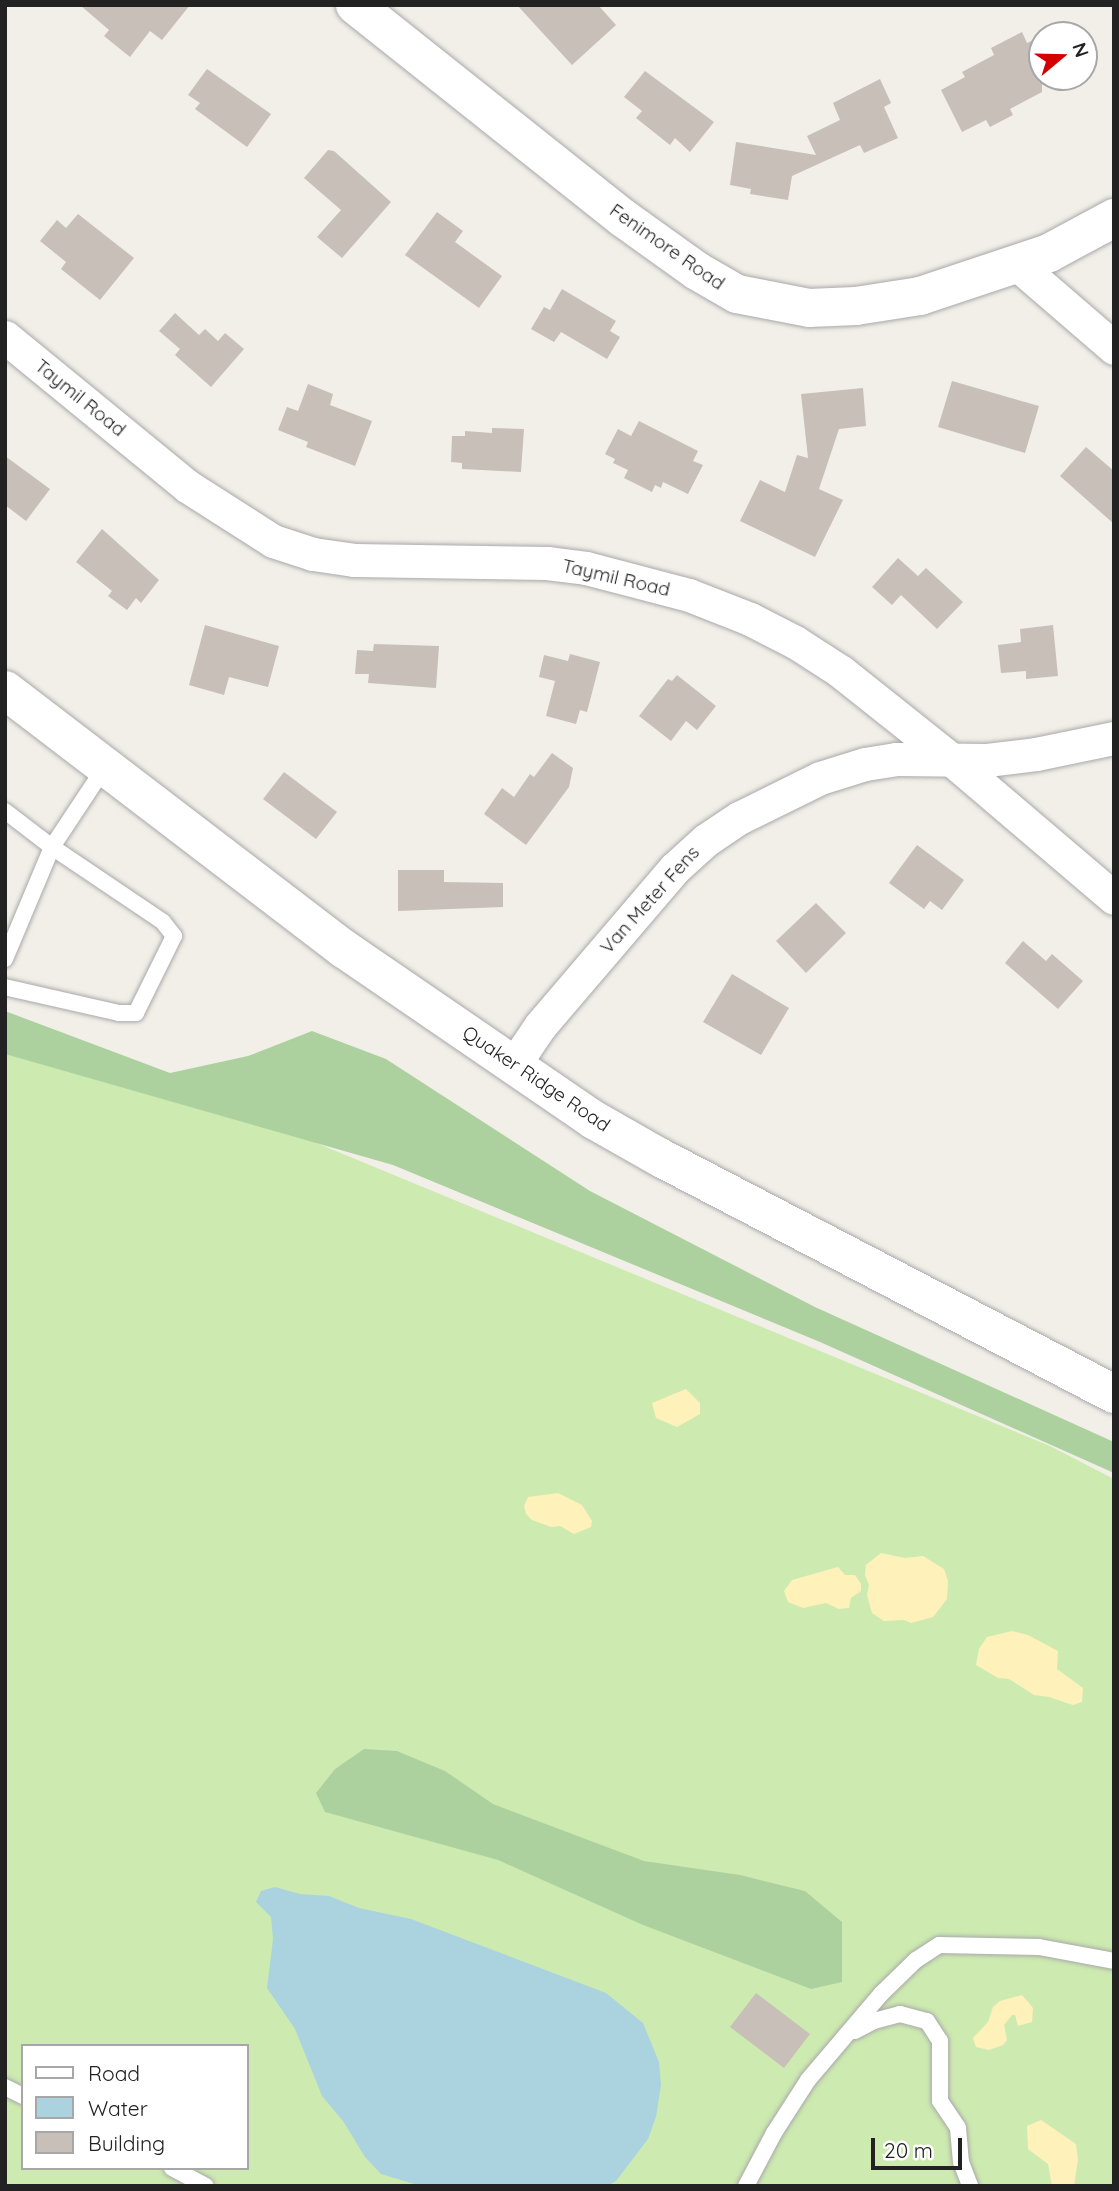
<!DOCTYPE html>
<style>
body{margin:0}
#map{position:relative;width:1119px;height:2191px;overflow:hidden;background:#f2efe9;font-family:Quicksand,sans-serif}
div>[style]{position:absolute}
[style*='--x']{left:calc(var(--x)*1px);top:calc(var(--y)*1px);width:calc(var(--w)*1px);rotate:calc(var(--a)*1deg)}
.grass>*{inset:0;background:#cdebb0}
.forest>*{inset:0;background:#add19e}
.sand>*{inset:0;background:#fff1ba}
.water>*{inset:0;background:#aad3df}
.building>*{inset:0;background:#c7bfb8}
.roads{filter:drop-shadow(0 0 2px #a9a9a9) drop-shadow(0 0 2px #a9a9a9)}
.service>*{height:16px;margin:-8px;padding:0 8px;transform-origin:8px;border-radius:8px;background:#fff}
.minor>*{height:33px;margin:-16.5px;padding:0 16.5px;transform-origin:16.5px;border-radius:16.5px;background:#fff}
.tertiary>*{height:38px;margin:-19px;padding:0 19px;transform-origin:19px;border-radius:19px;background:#fff}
span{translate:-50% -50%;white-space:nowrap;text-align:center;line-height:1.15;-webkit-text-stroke:6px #fff;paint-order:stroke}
.street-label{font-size:19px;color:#222}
.frame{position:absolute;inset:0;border:7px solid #222;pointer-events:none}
.legend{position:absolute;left:21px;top:2044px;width:228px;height:126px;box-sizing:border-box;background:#fff;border:2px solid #a7a7a7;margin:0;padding:9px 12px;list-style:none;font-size:21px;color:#222}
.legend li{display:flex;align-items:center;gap:14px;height:35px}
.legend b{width:35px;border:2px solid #a7a7a7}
.north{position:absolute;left:1028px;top:21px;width:70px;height:70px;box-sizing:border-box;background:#fff;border:2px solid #a7a7a7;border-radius:50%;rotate:71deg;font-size:19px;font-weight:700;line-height:28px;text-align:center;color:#222}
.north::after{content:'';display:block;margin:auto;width:24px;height:32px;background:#d40000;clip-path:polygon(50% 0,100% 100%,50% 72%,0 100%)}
.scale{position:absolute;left:871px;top:2138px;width:91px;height:32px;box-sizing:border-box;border:4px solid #222;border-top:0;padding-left:9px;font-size:21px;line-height:24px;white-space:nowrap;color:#222;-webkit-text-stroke:5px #fff;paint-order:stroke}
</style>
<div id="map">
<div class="grass">
<div style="clip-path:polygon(evenodd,5px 1033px,302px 1137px,1050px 1446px,1114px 1479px,1114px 2186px,5px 2186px,5px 1033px,23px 2046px,247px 2046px,247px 2168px,23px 2168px,23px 2046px)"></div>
</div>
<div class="forest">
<div style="clip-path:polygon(5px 1011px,170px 1073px,248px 1056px,312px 1031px,386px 1059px,590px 1191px,815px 1307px,1114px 1442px,1114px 1473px,820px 1342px,393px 1165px,5px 1054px)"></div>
<div style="clip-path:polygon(364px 1749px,397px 1751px,445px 1771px,493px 1804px,644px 1861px,740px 1875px,805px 1891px,842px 1922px,842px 1982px,811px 1989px,643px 1925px,498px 1860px,325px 1812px,316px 1793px,335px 1769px)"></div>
</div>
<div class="sand">
<div style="clip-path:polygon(686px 1389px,700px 1403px,700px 1414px,677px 1427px,656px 1418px,652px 1403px)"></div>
<div style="clip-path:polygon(558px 1493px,582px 1505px,592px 1521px,591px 1527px,574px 1534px,560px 1526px,551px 1527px,532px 1520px,526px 1514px,524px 1506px,528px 1497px)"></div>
<div style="clip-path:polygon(881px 1553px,905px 1558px,923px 1556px,944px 1569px,948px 1581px,947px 1599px,933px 1617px,911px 1623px,904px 1620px,884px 1621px,872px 1613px,867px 1595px,869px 1585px,865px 1575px,866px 1565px)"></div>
<div style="clip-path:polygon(838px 1567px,845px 1575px,855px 1575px,861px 1584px,861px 1591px,851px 1598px,849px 1608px,839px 1609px,826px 1603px,803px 1608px,788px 1602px,784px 1591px,792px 1580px)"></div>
<div style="clip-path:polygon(1012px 1631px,1028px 1635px,1058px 1651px,1057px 1669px,1083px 1688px,1082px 1702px,1073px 1705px,1049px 1697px,1034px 1695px,1009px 1679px,998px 1678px,976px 1665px,979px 1649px,987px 1637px)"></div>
<div style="clip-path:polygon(1022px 1995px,1033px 2008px,1032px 2022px,1018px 2026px,1015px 2015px,1012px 2015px,1004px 2025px,1007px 2040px,1003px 2045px,989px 2050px,976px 2047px,973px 2038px,988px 2022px,993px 2007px,1000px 2001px)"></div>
<div style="clip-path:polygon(1041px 2120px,1076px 2144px,1078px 2160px,1074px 2186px,1052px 2186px,1048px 2164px,1028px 2149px,1027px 2126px)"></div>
</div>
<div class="water">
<div style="clip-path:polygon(275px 1887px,300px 1894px,329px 1896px,359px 1908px,411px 1919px,606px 1993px,643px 2023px,659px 2062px,661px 2085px,656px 2117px,648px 2139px,616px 2181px,607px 2186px,421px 2186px,381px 2174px,365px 2157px,343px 2121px,322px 2096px,295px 2029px,267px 1988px,273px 1939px,271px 1917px,256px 1902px,261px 1891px)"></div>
</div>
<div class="building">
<div style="clip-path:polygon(80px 5px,190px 5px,162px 40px,150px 31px,130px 57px,104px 36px,109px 30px)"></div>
<div style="clip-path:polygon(517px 5px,598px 5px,616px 25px,572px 65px)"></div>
<div style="clip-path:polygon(1022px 32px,1027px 43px,1042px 36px,1042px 92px,1010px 109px,1013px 115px,990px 127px,986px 120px,962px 132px,941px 90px,965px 77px,962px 72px,994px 55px,991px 48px)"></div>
<div style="clip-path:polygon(207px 69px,271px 114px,247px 147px,195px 109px,200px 103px,188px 95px)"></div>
<div style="clip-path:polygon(645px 71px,714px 122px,690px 152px,675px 138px,670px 145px,636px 118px,642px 111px,624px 97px)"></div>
<div style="clip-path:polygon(880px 79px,891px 103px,884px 107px,898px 138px,864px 153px,860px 145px,792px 176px,788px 200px,750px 194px,751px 189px,730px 185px,736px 142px,816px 155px,807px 136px,840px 120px,833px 103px)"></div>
<div style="clip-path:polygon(328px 150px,334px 151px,391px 202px,342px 258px,317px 237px,341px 210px,304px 178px)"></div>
<div style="clip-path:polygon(437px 212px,463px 231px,455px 242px,502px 276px,479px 308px,405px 255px)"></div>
<div style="clip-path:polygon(78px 214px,134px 258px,100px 300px,61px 269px,66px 262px,40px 241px,57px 220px,66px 228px)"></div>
<div style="clip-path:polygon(562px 289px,616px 321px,610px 331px,620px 337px,607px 359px,561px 332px,554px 342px,531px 329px,544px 307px,550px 310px)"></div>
<div style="clip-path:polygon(175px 313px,199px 335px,205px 329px,218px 341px,225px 333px,244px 349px,211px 387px,175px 355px,180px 349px,159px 331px)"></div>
<div style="clip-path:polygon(952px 381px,1039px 406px,1025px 453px,938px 427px)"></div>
<div style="clip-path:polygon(308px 384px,333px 394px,330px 405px,372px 421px,355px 466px,306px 447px,308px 442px,278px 430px,287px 407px,298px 411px)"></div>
<div style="clip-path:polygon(863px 388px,866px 426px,839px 429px,819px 489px,843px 500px,815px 557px,740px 521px,760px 480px,785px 492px,797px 455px,808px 458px,801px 394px)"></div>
<div style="clip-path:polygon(639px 421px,698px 451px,693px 461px,703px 465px,688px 494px,663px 482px,661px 488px,655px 485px,652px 492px,624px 478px,628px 470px,613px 463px,615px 459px,605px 454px,618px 429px,631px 436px)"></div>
<div style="clip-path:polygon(492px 428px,524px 429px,521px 472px,462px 469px,462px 463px,451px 462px,452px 436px,465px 436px,465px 431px,492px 433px)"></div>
<div style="clip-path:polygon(1086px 447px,1114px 471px,1114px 524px,1060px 476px)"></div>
<div style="clip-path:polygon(5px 456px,50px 489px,26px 521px,5px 505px)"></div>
<div style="clip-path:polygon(102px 529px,159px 580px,141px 603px,136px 598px,127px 610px,108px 596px,112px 591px,76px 562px)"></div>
<div style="clip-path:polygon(898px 558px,918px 576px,926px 568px,963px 602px,937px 629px,901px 595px,892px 605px,872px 587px)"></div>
<div style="clip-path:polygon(205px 625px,279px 646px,268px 687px,229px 677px,224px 695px,189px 685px)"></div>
<div style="clip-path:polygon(1053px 625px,1058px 676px,1026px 679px,1026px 671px,1001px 673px,998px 645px,1021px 642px,1020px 629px)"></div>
<div style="clip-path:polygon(374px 644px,439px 646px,436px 688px,368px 683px,369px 674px,355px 674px,357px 650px,373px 651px)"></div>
<div style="clip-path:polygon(570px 654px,600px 662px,587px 712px,580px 710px,576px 724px,546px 716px,555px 681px,539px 677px,544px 655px,568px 661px)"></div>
<div style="clip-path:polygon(677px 675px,716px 706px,697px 730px,686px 721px,671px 741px,639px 716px,668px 679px,672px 681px)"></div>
<div style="clip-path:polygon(552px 753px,573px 768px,569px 787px,526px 845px,484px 814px,502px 788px,514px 797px,530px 774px,534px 777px)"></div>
<div style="clip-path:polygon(284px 772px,337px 812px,316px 839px,263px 799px)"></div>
<div style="clip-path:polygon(917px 845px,964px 880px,942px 910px,930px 901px,924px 909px,889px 883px)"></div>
<div style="clip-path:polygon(398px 870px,444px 870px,444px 882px,503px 883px,503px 907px,398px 911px)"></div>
<div style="clip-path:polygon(816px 903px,846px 933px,806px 973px,776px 941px)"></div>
<div style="clip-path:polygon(1023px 941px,1046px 961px,1052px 954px,1083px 981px,1058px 1009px,1005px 963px)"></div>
<div style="clip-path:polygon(732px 974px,789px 1008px,761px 1055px,703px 1022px)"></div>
<div style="clip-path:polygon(756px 1993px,810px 2034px,784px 2068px,730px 2027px)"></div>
</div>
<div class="roads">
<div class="service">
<div style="--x:5;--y:811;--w:59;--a:37.5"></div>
<div style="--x:52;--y:847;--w:134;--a:34"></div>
<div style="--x:163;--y:922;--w:18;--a:52"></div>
<div style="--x:174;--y:936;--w:86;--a:116.3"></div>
<div style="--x:136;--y:1013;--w:17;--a:180"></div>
<div style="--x:119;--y:1013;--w:117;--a:-167.2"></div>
<div style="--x:5;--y:959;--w:121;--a:-67.2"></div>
<div style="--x:52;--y:847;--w:96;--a:-56.5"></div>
<div style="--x:855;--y:2031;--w:21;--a:-28"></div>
<div style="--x:874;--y:2021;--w:27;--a:-15"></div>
<div style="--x:900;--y:2014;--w:28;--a:15"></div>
<div style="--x:927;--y:2021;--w:24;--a:57"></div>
<div style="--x:940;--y:2041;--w:60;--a:90"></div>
<div style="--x:940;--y:2101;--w:32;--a:56"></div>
<div style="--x:958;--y:2128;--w:34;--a:85"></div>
<div style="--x:961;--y:2162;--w:26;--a:69"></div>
<div style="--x:5;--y:2087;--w:20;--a:27"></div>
<div style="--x:172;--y:2168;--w:38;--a:28"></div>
<div style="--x:746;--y:2186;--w:60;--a:-62.2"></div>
<div style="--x:774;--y:2133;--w:63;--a:-57.3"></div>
<div style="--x:808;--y:2080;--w:113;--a:-49.7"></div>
<div style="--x:881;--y:1994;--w:49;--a:-44.2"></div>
<div style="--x:916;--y:1960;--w:27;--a:-33"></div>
<div style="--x:939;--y:1945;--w:100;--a:1.1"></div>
<div style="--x:1039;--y:1947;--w:76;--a:10.6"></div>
</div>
<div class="minor">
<div style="--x:1018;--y:265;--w:127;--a:40.8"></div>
<div style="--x:5;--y:337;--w:235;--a:39.3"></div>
<div style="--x:187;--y:486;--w:102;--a:32.6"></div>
<div style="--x:273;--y:541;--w:42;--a:18"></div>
<div style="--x:313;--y:554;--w:41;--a:8.3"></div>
<div style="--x:354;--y:560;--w:193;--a:0.9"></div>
<div style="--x:547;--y:563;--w:39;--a:7"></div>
<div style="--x:586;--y:568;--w:106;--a:14.7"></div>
<div style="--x:689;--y:595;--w:66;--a:21.5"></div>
<div style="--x:750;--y:619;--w:51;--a:27.1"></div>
<div style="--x:795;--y:642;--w:54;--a:32.8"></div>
<div style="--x:840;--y:671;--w:144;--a:38.5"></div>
<div style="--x:953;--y:761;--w:211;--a:40.4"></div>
<div style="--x:513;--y:1066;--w:48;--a:-56"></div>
<div style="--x:540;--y:1026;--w:208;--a:-49.5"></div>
<div style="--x:675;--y:868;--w:42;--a:-42.1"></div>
<div style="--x:706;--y:840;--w:40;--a:-34"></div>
<div style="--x:739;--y:818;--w:90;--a:-26.3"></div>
<div style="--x:820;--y:778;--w:47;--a:-17.3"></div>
<div style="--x:865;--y:764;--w:31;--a:-9"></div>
<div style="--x:896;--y:759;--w:91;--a:0.6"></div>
<div style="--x:987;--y:760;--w:49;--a:-7"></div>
<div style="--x:1036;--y:754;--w:80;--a:-11.6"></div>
</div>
<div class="tertiary">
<div style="--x:355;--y:5;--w:342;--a:38.5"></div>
<div style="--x:623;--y:218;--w:91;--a:35.6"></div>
<div style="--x:697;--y:271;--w:46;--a:29.9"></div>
<div style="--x:737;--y:294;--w:73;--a:11"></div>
<div style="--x:809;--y:308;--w:47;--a:-2.4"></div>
<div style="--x:856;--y:306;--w:65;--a:-8.9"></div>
<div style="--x:920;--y:296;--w:136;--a:-18.4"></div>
<div style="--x:1049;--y:253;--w:74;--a:-28.3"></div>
<div style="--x:5;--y:690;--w:427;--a:37.4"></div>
<div style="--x:344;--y:949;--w:303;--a:34.4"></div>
<div style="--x:594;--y:1120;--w:77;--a:29.6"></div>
<div style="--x:661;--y:1158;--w:511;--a:27.52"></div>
</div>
</div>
<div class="street-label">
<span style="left:667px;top:247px;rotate:35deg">Fenimore Road</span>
<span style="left:80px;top:398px;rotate:39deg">Taymil Road</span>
<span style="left:616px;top:578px;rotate:13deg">Taymil Road</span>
<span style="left:650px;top:900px;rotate:-48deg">Van Meter Fens</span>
<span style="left:536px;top:1079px;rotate:34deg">Quaker Ridge Road</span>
</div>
<div class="frame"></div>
<ul class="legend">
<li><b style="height:9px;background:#fff"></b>Road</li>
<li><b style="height:19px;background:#aad3df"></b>Water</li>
<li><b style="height:19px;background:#c7bfb8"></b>Building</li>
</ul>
<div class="north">N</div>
<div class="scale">20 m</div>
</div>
